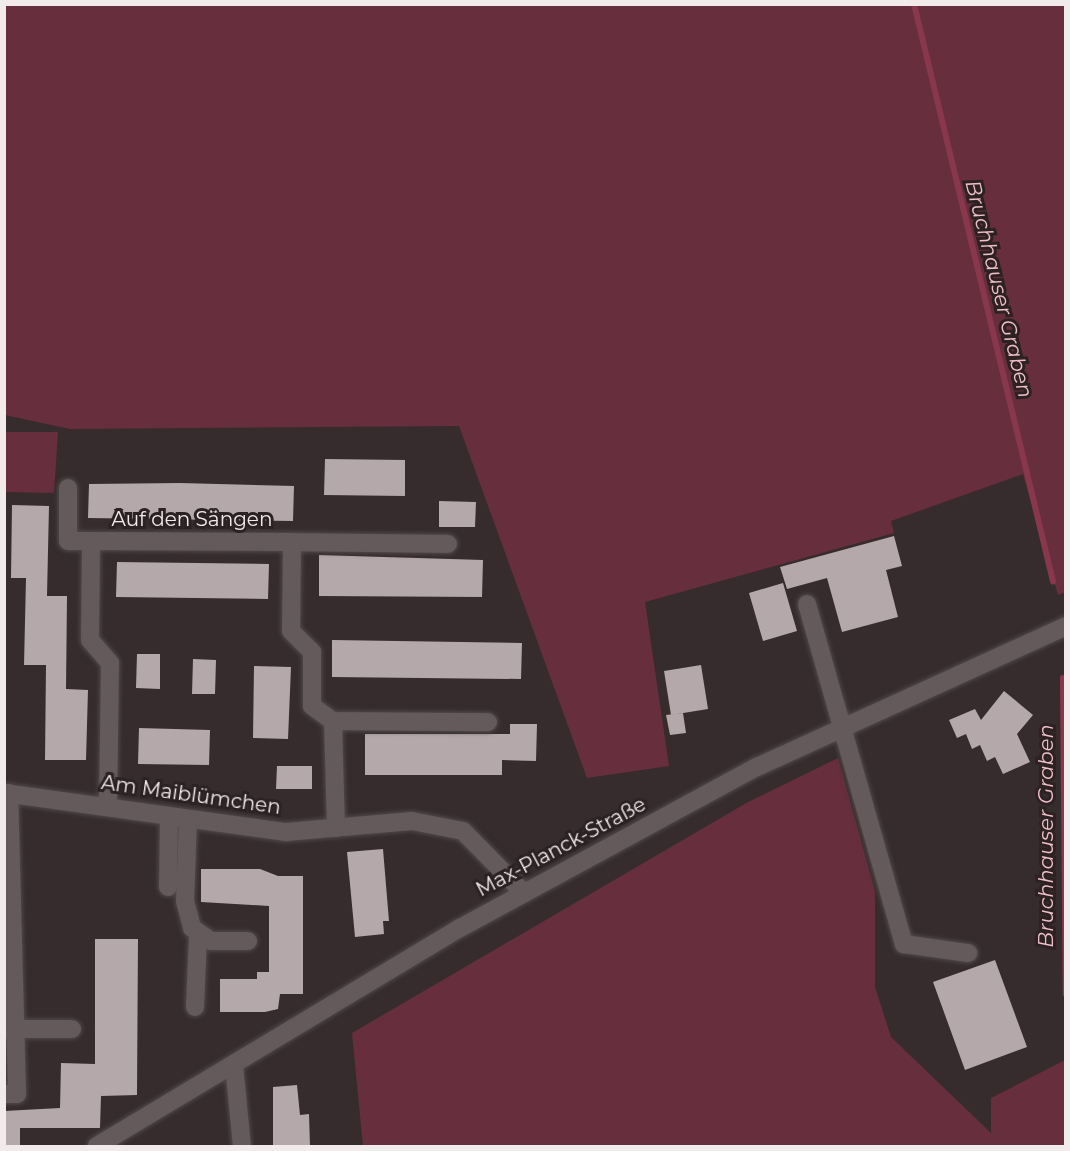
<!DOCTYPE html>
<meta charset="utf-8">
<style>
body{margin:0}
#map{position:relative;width:1070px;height:1151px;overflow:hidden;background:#362c2e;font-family:Montserrat,sans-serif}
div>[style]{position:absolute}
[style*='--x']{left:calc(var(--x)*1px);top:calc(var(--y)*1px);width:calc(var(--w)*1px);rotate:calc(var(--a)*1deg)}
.green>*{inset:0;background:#672e3d}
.stream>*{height:6px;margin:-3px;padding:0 3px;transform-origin:3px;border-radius:3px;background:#89374d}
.building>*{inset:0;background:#b4a8aa}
.roads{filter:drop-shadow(0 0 2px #504849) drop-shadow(0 0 2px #504849)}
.minor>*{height:18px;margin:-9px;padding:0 9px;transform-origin:9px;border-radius:9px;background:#645a5b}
span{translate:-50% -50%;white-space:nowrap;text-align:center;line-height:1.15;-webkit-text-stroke:6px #2c2224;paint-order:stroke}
.street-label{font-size:20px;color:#f1ebec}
.water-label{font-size:21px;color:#f0bfc9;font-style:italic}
.frame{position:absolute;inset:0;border:6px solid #f1ebec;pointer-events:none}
</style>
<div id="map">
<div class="green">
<div style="clip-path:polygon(5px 4px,1065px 5px,1065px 592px,1058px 595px,1023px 474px,891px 521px,894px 533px,645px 602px,669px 766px,587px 778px,459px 426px,70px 429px,5px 415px)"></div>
<div style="clip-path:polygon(5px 432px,58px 432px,54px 493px,5px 492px)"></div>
<div style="clip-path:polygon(838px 758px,875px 891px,875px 987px,891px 1037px,991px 1133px,991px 1098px,1065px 1060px,1065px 1146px,363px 1146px,352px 1033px,748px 802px)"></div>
</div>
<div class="stream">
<div style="--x:914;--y:4;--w:594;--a:76.46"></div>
<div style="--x:1063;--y:678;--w:316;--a:89.5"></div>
</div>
<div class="building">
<div style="clip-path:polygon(325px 459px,405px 460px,405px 496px,324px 495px)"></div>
<div style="clip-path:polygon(180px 483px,294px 486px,293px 521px,88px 518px,89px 484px)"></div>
<div style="clip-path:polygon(439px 501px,476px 502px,475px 527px,439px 527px)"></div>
<div style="clip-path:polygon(12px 505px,49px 506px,47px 596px,67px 596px,66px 689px,88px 690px,86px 760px,45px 760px,46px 665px,24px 665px,26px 578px,11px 578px)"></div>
<div style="clip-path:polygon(894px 536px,902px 566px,886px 570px,898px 617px,842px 632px,827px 578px,787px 589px,780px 567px)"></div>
<div style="clip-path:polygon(319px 555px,483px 560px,482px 597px,319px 596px)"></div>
<div style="clip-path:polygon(117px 562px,269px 564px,268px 599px,116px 597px)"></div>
<div style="clip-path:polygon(783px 583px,797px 631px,763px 641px,749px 593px)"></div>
<div style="clip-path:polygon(332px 640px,522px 643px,521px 679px,332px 677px)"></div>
<div style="clip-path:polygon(137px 654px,160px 654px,160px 689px,136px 688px)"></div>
<div style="clip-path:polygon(193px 659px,216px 660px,215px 694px,192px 694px)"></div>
<div style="clip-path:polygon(701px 665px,708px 709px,671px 715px,664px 671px)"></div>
<div style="clip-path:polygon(254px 666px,291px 667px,288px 739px,253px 738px)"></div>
<div style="clip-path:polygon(1004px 691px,1033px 715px,1017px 734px,1030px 762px,1003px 774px,995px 757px,987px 761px,980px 745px,972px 749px,966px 734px,957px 738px,949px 720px,975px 709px,981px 720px)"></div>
<div style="clip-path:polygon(683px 713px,686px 733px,670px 735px,666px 715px)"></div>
<div style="clip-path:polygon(510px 724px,537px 724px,536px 761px,502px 760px,502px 775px,365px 775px,365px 734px,510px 734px)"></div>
<div style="clip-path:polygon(139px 728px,210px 730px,209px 765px,138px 764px)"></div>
<div style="clip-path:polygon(277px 766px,312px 766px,312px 789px,276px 789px)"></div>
<div style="clip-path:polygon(383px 849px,389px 921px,383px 921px,384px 934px,355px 937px,347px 852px)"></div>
<div style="clip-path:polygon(201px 869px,260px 869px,278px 876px,303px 876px,303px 994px,280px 994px,278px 1009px,265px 1012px,220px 1012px,220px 979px,257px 979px,257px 972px,269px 972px,269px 906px,201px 902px)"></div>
<div style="clip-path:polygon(95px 939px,138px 939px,137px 1095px,101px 1096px,100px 1128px,20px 1128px,20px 1146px,4px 1146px,4px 1111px,60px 1108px,61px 1063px,95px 1064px)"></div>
<div style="clip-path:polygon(995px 960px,1027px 1047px,965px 1070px,933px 982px)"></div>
<div style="clip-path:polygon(297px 1085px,300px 1115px,309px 1114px,310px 1146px,273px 1146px,273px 1087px)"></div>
</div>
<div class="roads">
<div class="minor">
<div style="--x:68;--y:488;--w:53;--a:90"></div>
<div style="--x:68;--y:541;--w:23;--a:0"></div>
<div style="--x:292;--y:542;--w:156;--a:0.7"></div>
<div style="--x:807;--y:604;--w:354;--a:74.1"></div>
<div style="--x:904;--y:944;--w:65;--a:8"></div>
<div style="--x:333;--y:721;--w:155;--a:0.4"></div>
<div style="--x:4;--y:793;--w:285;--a:7.9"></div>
<div style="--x:286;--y:832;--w:126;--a:-5"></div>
<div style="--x:412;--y:821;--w:52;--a:11.1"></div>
<div style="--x:463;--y:831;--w:87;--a:45.5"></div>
<div style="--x:108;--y:806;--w:143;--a:-89.2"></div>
<div style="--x:110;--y:663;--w:30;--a:-131"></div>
<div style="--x:90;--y:640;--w:99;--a:-89.4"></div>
<div style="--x:91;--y:541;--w:201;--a:0.3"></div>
<div style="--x:292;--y:542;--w:89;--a:90.6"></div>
<div style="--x:291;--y:631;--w:30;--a:45"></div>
<div style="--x:312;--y:652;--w:54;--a:90"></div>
<div style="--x:312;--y:706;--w:26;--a:36"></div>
<div style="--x:333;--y:721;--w:107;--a:88.4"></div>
<div style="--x:188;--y:820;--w:81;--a:92.1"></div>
<div style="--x:185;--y:901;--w:28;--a:75"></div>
<div style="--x:192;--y:928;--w:23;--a:34"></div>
<div style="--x:211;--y:941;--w:37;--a:0"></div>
<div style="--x:168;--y:887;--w:70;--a:-89.2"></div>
<div style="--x:195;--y:1007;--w:71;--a:-87.6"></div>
<div style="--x:4;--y:1029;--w:68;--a:0"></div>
<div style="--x:234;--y:1065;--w:81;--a:84.4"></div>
<div style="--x:4;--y:1094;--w:13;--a:0"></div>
<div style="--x:17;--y:1094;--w:301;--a:-91.5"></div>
<div style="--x:97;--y:1146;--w:423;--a:-31"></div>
<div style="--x:460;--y:928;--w:338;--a:-28.5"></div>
<div style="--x:757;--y:767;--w:340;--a:-24.5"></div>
</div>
</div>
<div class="street-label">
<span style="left:192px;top:519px">Auf den Sängen</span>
<span style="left:191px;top:795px;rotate:8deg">Am Maiblümchen</span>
<span style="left:561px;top:847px;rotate:-28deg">Max-Planck-Straße</span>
</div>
<div class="water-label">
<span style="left:999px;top:289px;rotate:76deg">Bruchhauser Graben</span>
<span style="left:1046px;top:836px;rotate:-90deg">Bruchhauser Graben</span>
</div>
<div class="frame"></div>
</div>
